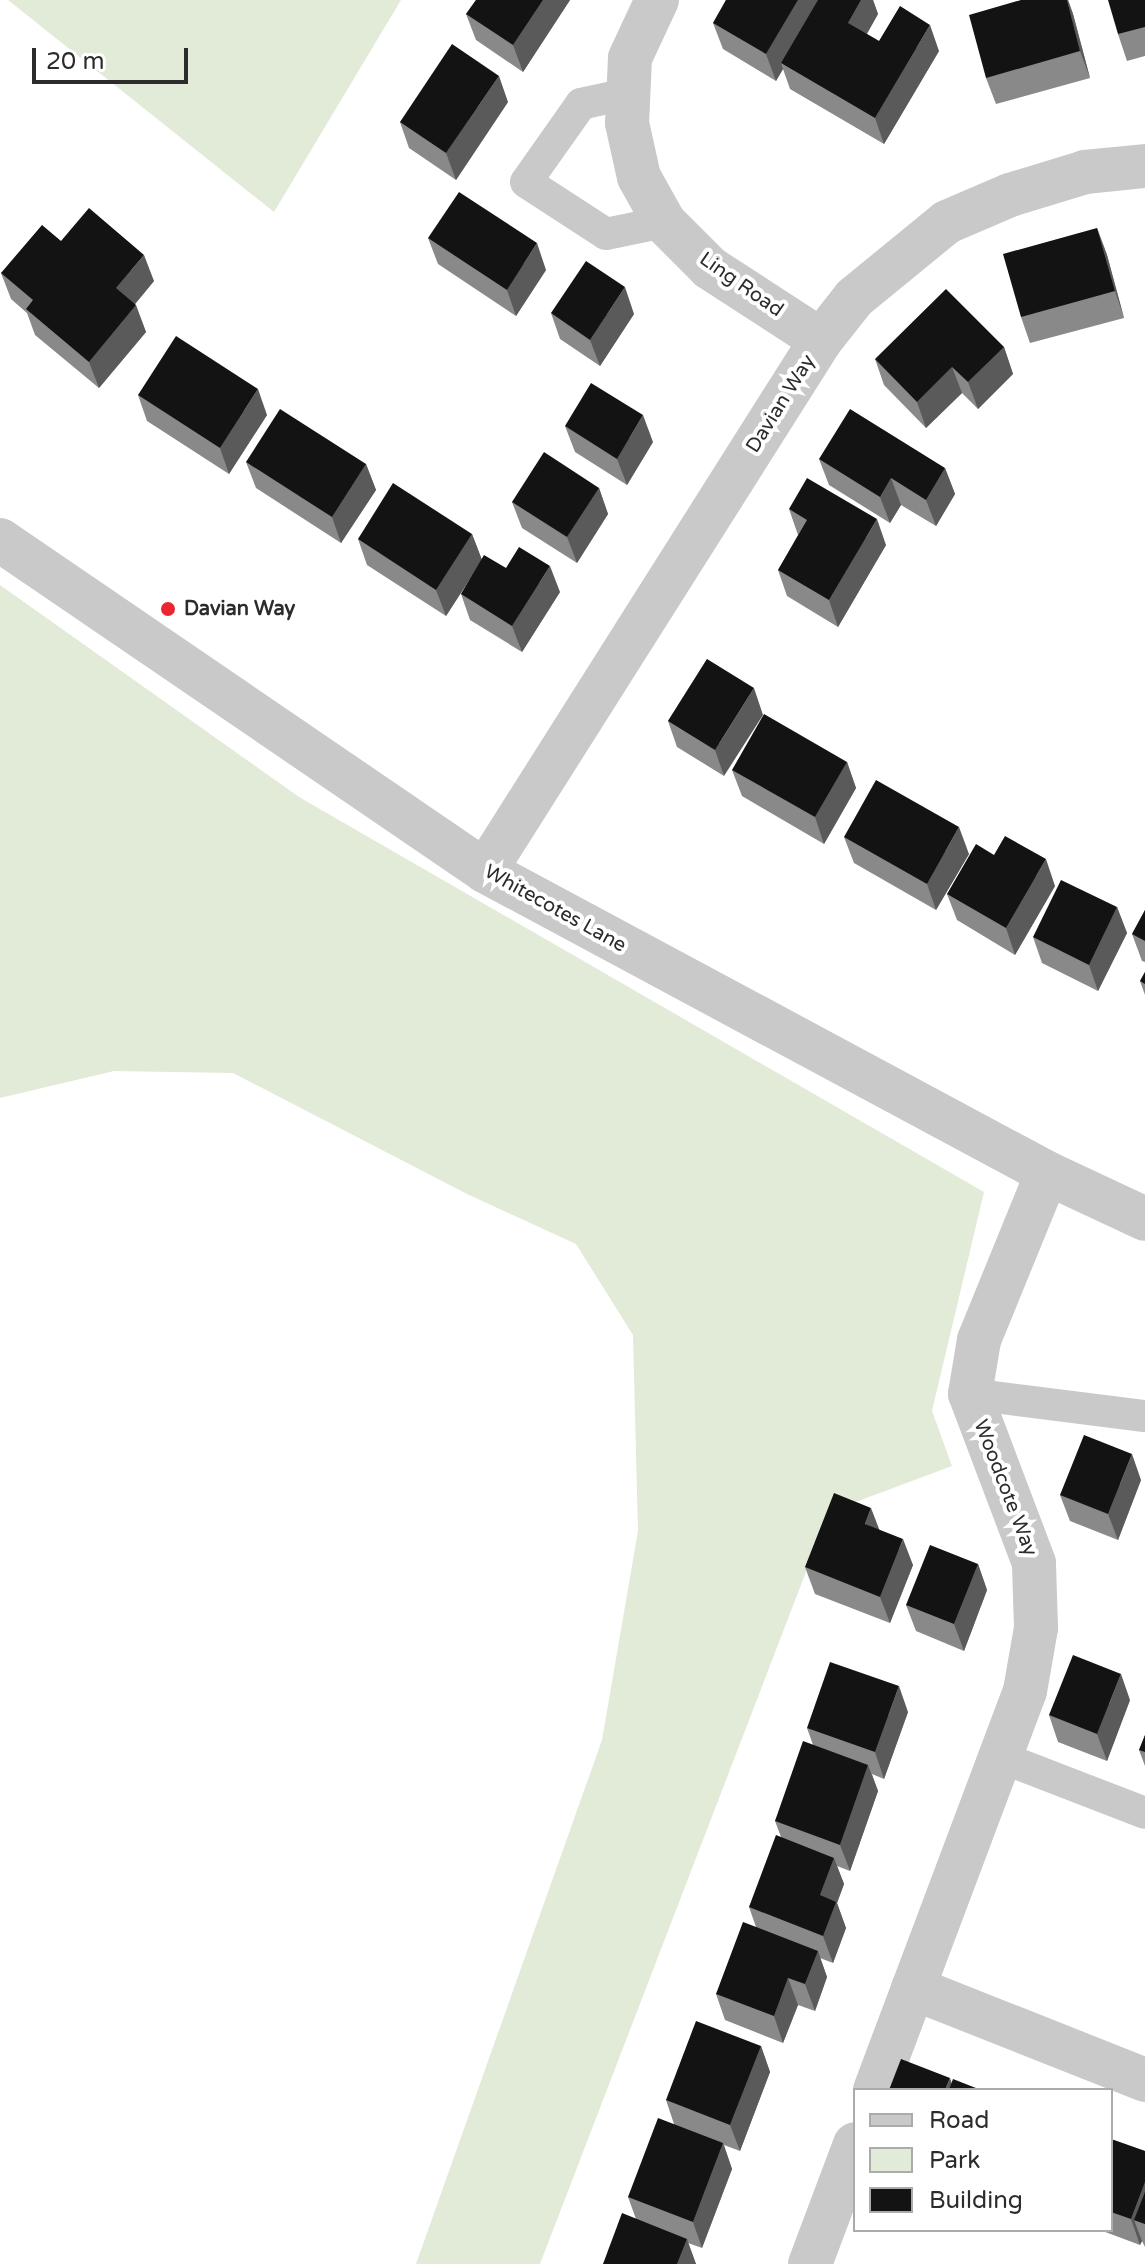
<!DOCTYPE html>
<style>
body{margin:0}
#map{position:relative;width:1145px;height:2264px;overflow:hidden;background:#fff;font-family:"Varela Round",sans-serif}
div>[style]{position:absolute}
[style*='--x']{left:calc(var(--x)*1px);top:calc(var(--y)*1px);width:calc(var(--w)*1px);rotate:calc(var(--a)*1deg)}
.green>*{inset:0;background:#e2ead8}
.service>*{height:32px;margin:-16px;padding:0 16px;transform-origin:16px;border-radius:16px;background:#c9c9c9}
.minor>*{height:44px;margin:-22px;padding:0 22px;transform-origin:22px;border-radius:22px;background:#c9c9c9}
.tertiary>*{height:44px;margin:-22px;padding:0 22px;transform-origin:22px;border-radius:22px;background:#c9c9c9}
.wall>*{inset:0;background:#898989}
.shaded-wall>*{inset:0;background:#5a5a5a}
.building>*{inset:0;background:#131313}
.dots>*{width:22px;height:22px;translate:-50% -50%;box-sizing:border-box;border:4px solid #fff;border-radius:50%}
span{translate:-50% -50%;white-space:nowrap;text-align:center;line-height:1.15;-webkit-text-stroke:8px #fff;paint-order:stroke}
.street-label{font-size:20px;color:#2c2c2c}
.poi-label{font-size:20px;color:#2c2c2c;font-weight:700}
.left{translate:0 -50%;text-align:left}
.legend{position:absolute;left:853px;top:2088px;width:260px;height:144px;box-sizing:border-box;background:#fff;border:2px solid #ababab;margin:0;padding:10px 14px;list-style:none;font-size:24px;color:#2c2c2c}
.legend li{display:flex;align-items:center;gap:16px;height:40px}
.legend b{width:40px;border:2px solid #ababab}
.scale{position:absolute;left:32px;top:48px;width:156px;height:36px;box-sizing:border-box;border:4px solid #2c2c2c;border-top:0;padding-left:10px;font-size:24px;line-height:28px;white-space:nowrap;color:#2c2c2c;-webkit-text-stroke:6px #fff;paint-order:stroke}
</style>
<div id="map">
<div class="green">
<div style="clip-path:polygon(8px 0,401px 0,274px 212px)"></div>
<div style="clip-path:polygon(0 585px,299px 797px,984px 1192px,932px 1411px,952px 1466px,829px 1512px,540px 2264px,416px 2264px,602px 1740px,638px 1531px,633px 1335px,576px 1244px,467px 1194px,233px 1073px,114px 1071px,0 1098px)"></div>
</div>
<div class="service">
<div style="--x:626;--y:94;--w:46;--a:167.5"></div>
<div style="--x:581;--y:104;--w:95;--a:125.2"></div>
<div style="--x:526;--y:182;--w:95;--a:33"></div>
<div style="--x:606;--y:234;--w:59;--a:-11.7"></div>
<div style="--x:970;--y:1394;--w:176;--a:7.2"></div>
<div style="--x:1000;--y:1757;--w:155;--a:21.1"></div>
</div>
<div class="minor">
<div style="--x:657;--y:0;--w:64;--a:115"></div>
<div style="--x:630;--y:58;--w:65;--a:92.6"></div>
<div style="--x:627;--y:123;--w:55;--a:77.5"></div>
<div style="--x:639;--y:177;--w:51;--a:60.9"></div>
<div style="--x:664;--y:222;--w:65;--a:45"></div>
<div style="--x:710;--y:268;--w:132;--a:33"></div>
<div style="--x:485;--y:871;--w:628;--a:-57.68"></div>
<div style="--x:821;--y:340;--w:53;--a:-51.8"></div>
<div style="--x:854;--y:298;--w:120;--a:-39.3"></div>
<div style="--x:947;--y:222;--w:69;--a:-23.2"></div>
<div style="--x:1010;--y:195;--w:78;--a:-17"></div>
<div style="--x:1085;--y:172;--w:60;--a:-5.7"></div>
<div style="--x:913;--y:1988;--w:250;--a:21.6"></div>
<div style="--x:875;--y:2090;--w:426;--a:-69.4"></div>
<div style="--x:1025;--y:1691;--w:64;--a:-80.1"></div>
<div style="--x:1036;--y:1628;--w:65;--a:-91.8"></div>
<div style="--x:1034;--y:1563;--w:181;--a:-110.7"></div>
<div style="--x:970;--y:1394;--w:55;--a:-80.5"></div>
<div style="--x:979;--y:1340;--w:180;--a:-67.8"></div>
<div style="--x:810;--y:2264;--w:128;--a:-69.4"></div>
</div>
<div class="tertiary">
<div style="--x:0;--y:540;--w:587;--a:34.31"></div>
<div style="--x:485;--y:871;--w:638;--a:28.25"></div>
<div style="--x:1047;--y:1173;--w:108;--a:25.1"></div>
</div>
<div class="wall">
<div style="clip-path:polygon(476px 0,570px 0,523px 72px,476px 40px,466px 14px)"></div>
<div style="clip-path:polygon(726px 0,873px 0,878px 14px,867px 34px,879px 41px,939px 51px,884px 144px,790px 89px,783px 69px,776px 81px,723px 49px,713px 23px)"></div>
<div style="clip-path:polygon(1021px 0,1068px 0,1073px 14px,1090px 78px,996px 104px,986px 78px)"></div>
<div style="clip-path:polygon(1145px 0,1145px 56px,1127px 61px,1118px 34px)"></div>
<div style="clip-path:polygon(508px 102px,456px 180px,409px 148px,400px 122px)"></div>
<div style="clip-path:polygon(1097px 228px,1107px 255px,1124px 318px,1030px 343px,1021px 317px)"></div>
<div style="clip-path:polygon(428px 238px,546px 270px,516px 316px,438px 264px)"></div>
<div style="clip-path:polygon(61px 241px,154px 281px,135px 304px,146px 332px,99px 388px,35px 335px,27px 313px,11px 299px,1px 273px)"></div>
<div style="clip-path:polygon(551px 313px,634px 314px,600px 366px,560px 339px)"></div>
<div style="clip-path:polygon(1004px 347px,1013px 374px,978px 409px,962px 393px,926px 428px,884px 385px,875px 359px)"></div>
<div style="clip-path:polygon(138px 395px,267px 415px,229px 474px,147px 421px)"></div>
<div style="clip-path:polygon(565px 426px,653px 442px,627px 485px,575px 452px)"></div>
<div style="clip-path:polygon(819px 459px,945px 468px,955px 494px,936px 526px,901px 505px,890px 523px,829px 485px)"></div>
<div style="clip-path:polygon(246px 462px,366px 464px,376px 490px,341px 543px,256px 488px)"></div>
<div style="clip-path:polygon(599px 488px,608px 514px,577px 563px,522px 528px,512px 502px)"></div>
<div style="clip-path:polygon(789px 509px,886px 545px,838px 627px,787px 596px,778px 570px,798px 535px)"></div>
<div style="clip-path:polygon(472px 534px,482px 560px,506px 568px,560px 592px,522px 652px,470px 620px,461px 594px,472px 576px,446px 616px,367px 565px,358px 539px)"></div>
<div style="clip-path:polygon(707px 659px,724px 776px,677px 747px,668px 721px)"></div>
<div style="clip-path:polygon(847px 762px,856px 788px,824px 844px,742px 796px,732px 770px)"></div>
<div style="clip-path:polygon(844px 837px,969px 854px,936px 910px,854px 863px)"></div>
<div style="clip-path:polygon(994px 855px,1055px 886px,1015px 955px,957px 920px,947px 894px)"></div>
<div style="clip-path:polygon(1117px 907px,1127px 933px,1098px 991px,1042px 963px,1033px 937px)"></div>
<div style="clip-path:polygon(1145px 910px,1145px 962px,1142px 961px,1132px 934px)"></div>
<div style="clip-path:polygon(1145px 972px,1145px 995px,1140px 981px)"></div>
<div style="clip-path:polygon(1141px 1480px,1118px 1540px,1070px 1521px,1060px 1495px)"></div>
<div style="clip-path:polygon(879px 1530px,913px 1565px,890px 1623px,815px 1594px,805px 1567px)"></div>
<div style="clip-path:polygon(978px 1564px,987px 1590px,964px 1651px,916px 1631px,906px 1605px)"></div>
<div style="clip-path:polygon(1130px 1700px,1107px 1761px,1058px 1742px,1049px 1715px)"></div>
<div style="clip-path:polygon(908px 1712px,884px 1779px,872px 1774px,878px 1791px,850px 1871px,837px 1866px,844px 1884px,837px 1903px,846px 1928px,833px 1963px,820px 1958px,827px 1977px,815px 2011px,798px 2005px,783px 2043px,725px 2020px,716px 1994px,756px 1927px,749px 1907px,781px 1837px,775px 1821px,813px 1745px,807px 1728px)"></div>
<div style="clip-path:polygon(1145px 1735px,1145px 1766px,1139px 1750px)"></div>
<div style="clip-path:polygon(761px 2046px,770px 2072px,740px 2151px,724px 2145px,732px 2169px,702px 2248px,688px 2243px,696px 2264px,603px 2264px,636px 2219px,628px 2197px,674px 2124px,666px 2100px)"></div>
<div style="clip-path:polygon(1111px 2139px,1145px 2151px,1145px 2247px,1142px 2241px,1140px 2245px,1100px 2230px,1111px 2230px)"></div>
</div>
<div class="shaded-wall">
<div style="clip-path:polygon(543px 0,570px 0,523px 72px,513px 45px)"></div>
<div style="clip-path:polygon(798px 0,823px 0,781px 63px,783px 69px,776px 81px,766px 54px)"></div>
<div style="clip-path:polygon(861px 0,873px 0,878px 14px,858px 49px,848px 23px)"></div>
<div style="clip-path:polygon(1067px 0,1068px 0,1073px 14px,1090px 78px,1080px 51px)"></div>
<div style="clip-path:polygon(930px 25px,939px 51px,884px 144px,875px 118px)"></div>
<div style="clip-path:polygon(499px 76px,508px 102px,456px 180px,446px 153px)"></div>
<div style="clip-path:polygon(1097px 228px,1107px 255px,1124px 318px,1115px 291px)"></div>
<div style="clip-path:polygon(537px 243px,546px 270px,516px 316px,507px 290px)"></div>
<div style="clip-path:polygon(144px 255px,154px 281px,126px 315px,116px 288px)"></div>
<div style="clip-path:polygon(625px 287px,634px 314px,600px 366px,590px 340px)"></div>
<div style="clip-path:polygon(136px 305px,146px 332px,99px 388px,89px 362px)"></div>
<div style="clip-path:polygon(1004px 347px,1013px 374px,978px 409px,968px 382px)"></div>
<div style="clip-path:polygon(952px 367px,962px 393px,926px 428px,917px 402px)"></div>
<div style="clip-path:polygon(258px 389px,267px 415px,229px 474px,220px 448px)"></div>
<div style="clip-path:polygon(643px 415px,653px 442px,627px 485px,617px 459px)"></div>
<div style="clip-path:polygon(366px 464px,376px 490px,341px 543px,332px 517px)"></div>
<div style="clip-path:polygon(945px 468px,955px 494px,936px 526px,926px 500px)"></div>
<div style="clip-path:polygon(891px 478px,901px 505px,890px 523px,880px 497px)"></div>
<div style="clip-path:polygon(599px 488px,608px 514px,577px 563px,567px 537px)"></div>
<div style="clip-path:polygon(877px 519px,886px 545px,838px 627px,829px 600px)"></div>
<div style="clip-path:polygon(472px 534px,482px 560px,446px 616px,436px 590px)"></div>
<div style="clip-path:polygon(550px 566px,560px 592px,522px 652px,512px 626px)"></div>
<div style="clip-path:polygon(754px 688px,763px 715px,724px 776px,715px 750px)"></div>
<div style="clip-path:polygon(847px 762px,856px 788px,824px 844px,815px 817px)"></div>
<div style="clip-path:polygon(959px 827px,969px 854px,936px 910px,927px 884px)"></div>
<div style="clip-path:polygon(1046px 859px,1055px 886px,1015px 955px,1006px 928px)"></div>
<div style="clip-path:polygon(1117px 907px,1127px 933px,1098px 991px,1089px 965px)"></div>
<div style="clip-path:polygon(1132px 1454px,1141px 1480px,1118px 1540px,1108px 1514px)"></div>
<div style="clip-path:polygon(871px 1508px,881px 1534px,865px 1524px)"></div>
<div style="clip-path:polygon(903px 1539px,913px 1565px,890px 1623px,880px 1597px)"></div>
<div style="clip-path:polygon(978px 1564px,987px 1590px,964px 1651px,954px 1624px)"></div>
<div style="clip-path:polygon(1121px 1674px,1130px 1700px,1107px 1761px,1097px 1734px)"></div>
<div style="clip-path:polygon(899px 1686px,908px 1712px,884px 1779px,875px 1752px)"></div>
<div style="clip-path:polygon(868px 1765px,878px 1791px,850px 1871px,840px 1845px)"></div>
<div style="clip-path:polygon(834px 1858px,844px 1884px,837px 1903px,846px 1928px,833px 1963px,823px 1936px,820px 1895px)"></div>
<div style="clip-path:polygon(818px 1951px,827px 1977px,815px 2011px,805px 1984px)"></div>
<div style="clip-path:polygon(788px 1978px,798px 2005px,783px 2043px,774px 2016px)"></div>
<div style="clip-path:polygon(761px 2046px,770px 2072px,740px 2151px,730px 2125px)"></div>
<div style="clip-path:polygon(950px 2078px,954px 2090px,945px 2090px)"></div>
<div style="clip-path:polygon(723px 2143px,732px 2169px,702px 2248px,693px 2222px)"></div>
<div style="clip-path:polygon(1145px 2182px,1145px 2224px,1134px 2220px,1142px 2241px,1140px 2245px,1131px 2219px)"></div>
<div style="clip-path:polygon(687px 2239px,696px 2264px,677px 2264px)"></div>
</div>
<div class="building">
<div style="clip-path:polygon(476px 0,543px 0,513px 45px,466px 14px)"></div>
<div style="clip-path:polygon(726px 0,798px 0,766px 54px,713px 23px)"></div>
<div style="clip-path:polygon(818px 0,861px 0,848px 23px,879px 41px,900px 6px,930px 25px,875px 118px,781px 63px)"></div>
<div style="clip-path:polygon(1021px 0,1067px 0,1080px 51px,986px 78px,969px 15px)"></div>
<div style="clip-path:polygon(1108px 0,1145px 0,1145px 27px,1118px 34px)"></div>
<div style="clip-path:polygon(452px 44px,499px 76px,446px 153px,400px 122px)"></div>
<div style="clip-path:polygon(459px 192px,537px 243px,507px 290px,428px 238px)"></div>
<div style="clip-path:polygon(89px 208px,144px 255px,116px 288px,136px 305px,89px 362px,26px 309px,33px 300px,1px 273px,42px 225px,61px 241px)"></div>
<div style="clip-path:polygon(1097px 228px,1115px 291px,1021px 317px,1003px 254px)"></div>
<div style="clip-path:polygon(586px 261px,625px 287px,590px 340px,551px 313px)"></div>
<div style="clip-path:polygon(946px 289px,1004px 347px,968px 382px,952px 367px,917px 402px,875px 359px)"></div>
<div style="clip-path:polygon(176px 336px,258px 389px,220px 448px,138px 395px)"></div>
<div style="clip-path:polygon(591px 383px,643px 415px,617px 459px,565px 426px)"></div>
<div style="clip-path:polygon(280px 409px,366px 464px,332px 517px,246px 462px)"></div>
<div style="clip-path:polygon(850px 409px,945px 468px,926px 500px,891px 478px,880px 497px,819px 459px)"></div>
<div style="clip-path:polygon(544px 452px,599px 488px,567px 537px,512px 502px)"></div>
<div style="clip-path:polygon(807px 478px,877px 519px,829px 600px,778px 570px,807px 520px,789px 509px)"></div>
<div style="clip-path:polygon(393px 483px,472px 534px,436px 590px,358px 539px)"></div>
<div style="clip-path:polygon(519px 547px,550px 566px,512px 626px,461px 594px,484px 555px,506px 568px)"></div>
<div style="clip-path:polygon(707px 659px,754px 688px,715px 750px,668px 721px)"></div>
<div style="clip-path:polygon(764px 714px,847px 762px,815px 817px,732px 770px)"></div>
<div style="clip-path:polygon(876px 780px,959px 827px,927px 884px,844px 837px)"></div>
<div style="clip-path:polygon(1005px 836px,1046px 859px,1006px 928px,947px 894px,976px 844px,994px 855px)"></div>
<div style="clip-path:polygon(1061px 880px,1117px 907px,1089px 965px,1033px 937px)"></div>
<div style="clip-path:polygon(1145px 910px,1145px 941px,1132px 934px)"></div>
<div style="clip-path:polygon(1145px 972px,1145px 984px,1140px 981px)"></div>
<div style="clip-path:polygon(1084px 1435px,1132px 1454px,1108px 1514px,1060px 1495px)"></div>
<div style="clip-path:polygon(834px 1493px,871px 1508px,865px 1524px,903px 1539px,880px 1597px,805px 1567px)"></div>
<div style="clip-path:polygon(930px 1545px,978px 1564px,954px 1624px,906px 1605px)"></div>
<div style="clip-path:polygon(1073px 1655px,1121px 1674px,1097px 1734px,1049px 1715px)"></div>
<div style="clip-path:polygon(830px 1662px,899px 1686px,875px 1752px,807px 1728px)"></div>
<div style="clip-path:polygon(1145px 1735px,1145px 1752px,1139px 1750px)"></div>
<div style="clip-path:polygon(803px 1741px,868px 1765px,840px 1845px,775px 1821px)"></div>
<div style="clip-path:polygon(776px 1835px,834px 1858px,820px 1895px,836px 1902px,823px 1936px,749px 1907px)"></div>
<div style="clip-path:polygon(743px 1922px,818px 1951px,805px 1984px,788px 1978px,774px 2016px,716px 1994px)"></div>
<div style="clip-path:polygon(696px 2021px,761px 2046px,730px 2125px,666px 2100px)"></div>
<div style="clip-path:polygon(901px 2059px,950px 2078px,945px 2090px,889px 2090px)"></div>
<div style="clip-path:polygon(953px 2079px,981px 2090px,949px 2090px)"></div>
<div style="clip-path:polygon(658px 2118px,723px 2143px,693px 2222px,628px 2197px)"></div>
<div style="clip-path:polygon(1111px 2139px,1145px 2151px,1145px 2182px,1131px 2219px,1111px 2212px)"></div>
<div style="clip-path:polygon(1145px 2192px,1145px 2224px,1134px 2220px)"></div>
<div style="clip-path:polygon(622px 2213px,687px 2239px,677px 2264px,603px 2264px)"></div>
</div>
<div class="dots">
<div style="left:168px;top:609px;background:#eb2631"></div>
</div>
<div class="street-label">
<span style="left:741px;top:285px;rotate:35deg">Ling Road</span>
<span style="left:781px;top:404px;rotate:-58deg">Davian Way</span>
<span style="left:555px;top:909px;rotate:29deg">Whitecotes Lane</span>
<span style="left:1005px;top:1488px;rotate:69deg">Woodcote Way</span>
</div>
<div class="poi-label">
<span class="left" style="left:184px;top:609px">Davian Way</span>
</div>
<ul class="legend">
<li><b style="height:10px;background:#c9c9c9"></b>Road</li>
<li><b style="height:22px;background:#e2ead8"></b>Park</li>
<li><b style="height:22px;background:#131313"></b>Building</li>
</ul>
<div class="scale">20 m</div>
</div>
